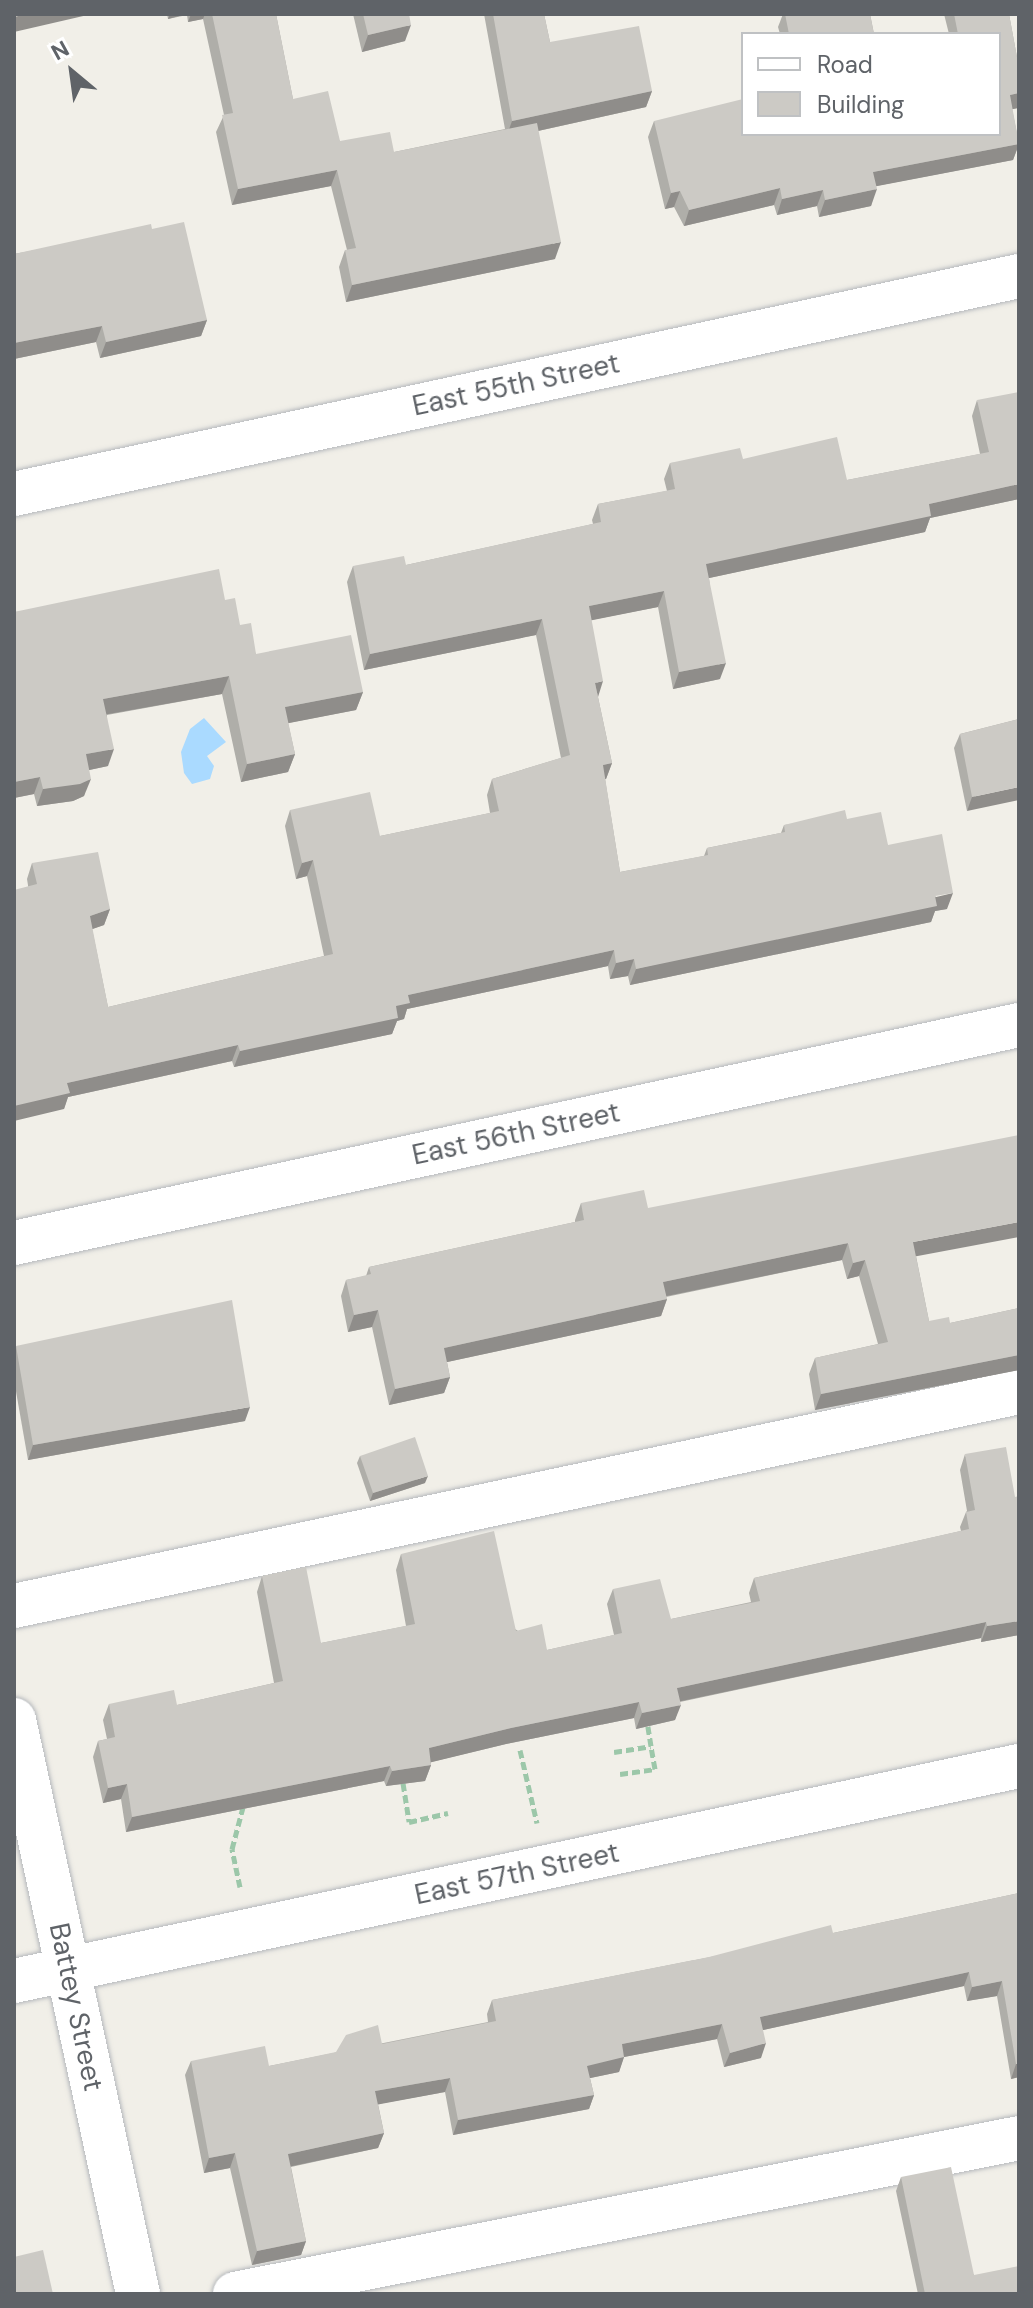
<!DOCTYPE html>
<style>
body{margin:0}
#map{position:relative;width:1033px;height:2308px;overflow:hidden;background:#f1efe8;font-family:"DM Sans",sans-serif}
div>[style]{position:absolute}
[style*='--x']{left:calc(var(--x)*1px);top:calc(var(--y)*1px);width:calc(var(--w)*1px);rotate:calc(var(--a)*1deg)}
.water>*{inset:0;background:#aadaff}
.path>*{height:5px;margin-top:-2.5px;transform-origin:0;background:repeating-linear-gradient(90deg,#9cc7a9 0 8px,transparent 0 12px)}
.roads{filter:drop-shadow(0 0 2px #b5b8bc) drop-shadow(0 0 2px #b5b8bc)}
.minor>*{height:44px;margin:-22px;padding:0 22px;transform-origin:22px;border-radius:22px;background:#fff}
.wall>*{inset:0;background:#afaea9}
.shaded-wall>*{inset:0;background:#8f8d8a}
.building>*{inset:0;background:#cccac5}
span{translate:-50% -50%;white-space:nowrap;text-align:center;line-height:1.15;-webkit-text-stroke:7px #fff;paint-order:stroke}
.street-label{font-size:28px;color:#5f6368}
.frame{position:absolute;inset:0;border:16px solid #5f6368;pointer-events:none}
.legend{position:absolute;left:741px;top:32px;width:260px;height:104px;box-sizing:border-box;background:#fff;border:2px solid #bfc1c3;margin:0;padding:10px 14px;list-style:none;font-size:24px;color:#5f6368}
.legend li{display:flex;align-items:center;gap:16px;height:40px}
.legend b{width:40px;border:2px solid #bfc1c3}
.north{position:absolute;left:32px;top:32px;width:80px;height:80px;-webkit-text-stroke:6px #fff;paint-order:stroke;rotate:331deg;font-size:22px;font-weight:700;line-height:32px;text-align:center;color:#5f6368}
.north::after{content:'';display:block;margin:auto;width:28px;height:36px;background:#5f6368;clip-path:polygon(50% 0,100% 100%,50% 72%,0 100%)}
</style>
<div id="map">
<div class="water">
<div style="clip-path:polygon(204px 718px,226px 742px,207px 756px,214px 766px,210px 779px,192px 784px,184px 773px,181px 752px,190px 729px)"></div>
</div>
<div class="path">
<div style="--x:520;--y:1750;--w:75;--a:76.9"></div>
<div style="--x:614;--y:1752;--w:37;--a:-9"></div>
<div style="--x:651;--y:1746;--w:20;--a:-99"></div>
<div style="--x:620;--y:1774;--w:35;--a:-8"></div>
<div style="--x:655;--y:1769;--w:23;--a:-100"></div>
<div style="--x:403;--y:1783;--w:39;--a:81"></div>
<div style="--x:409;--y:1822;--w:40;--a:-13"></div>
<div style="--x:240;--y:1887;--w:39;--a:-102"></div>
<div style="--x:232;--y:1849;--w:43;--a:-75.3"></div>
</div>
<div class="roads">
<div class="minor">
<div style="--x:14;--y:494;--w:1028;--a:-12.24"></div>
<div style="--x:14;--y:1243;--w:1028;--a:-12.24"></div>
<div style="--x:14;--y:1606;--w:1028;--a:-12.02"></div>
<div style="--x:14;--y:1720;--w:587;--a:77.81"></div>
<div style="--x:14;--y:1981;--w:1028;--a:-12.08"></div>
<div style="--x:235;--y:2294;--w:799;--a:-11.25"></div>
</div>
</div>
<div class="wall">
<div style="clip-path:polygon(167px 14px,276px 14px,293px 99px,340px 141px,394px 152px,505px 129px,484px 14px,544px 14px,550px 42px,652px 91px,646px 107px,538px 131px,555px 259px,346px 302px,339px 267px,345px 250px,347px 250px,331px 186px,232px 205px,216px 132px,224px 115px,203px 19px,188px 22px,187px 15px,168px 19px)"></div>
<div style="clip-path:polygon(353px 14px,409px 14px,405px 41px,362px 52px)"></div>
<div style="clip-path:polygon(783px 14px,870px 14px,874px 34px,780px 34px,778px 27px)"></div>
<div style="clip-path:polygon(944px 14px,1009px 14px,1019px 68px,1019px 105px,1018px 108px,1012px 109px,1019px 144px,1013px 160px,876px 186px,871px 206px,819px 217px,817px 206px,777px 215px,774px 205px,684px 226px,674px 207px,665px 209px,648px 137px,654px 121px,743px 134px,999px 34px,949px 34px)"></div>
<div style="clip-path:polygon(152px 229px,207px 320px,201px 336px,100px 358px,96px 342px,14px 359px,14px 254px)"></div>
<div style="clip-path:polygon(977px 400px,1019px 499px,930px 518px,925px 532px,709px 578px,720px 679px,673px 689px,658px 607px,591px 620px,598px 697px,612px 763px,606px 779px,605px 779px,620px 872px,704px 856px,707px 848px,781px 833px,784px 825px,847px 819px,888px 845px,947px 909px,935px 911px,931px 922px,630px 985px,628px 976px,610px 979px,608px 966px,407px 1009px,404px 1019px,397px 1021px,392px 1034px,234px 1067px,232px 1061px,68px 1097px,64px 1109px,27px 879px,32px 863px,110px 909px,104px 925px,92px 929px,108px 1007px,324px 956px,307px 876px,296px 879px,285px 826px,290px 810px,380px 836px,490px 813px,487px 795px,492px 779px,561px 758px,536px 635px,364px 670px,347px 582px,353px 566px,406px 565px,593px 524px,592px 520px,598px 504px,667px 491px,664px 479px,670px 463px,743px 459px,847px 480px,980px 454px,972px 416px)"></div>
<div style="clip-path:polygon(225px 600px,256px 654px,363px 692px,356px 710px,288px 723px,295px 754px,288px 772px,241px 782px,222px 694px,107px 715px,108px 766px,89px 770px,84px 796px,73px 801px,37px 806px,34px 794px,14px 798px,14px 612px)"></div>
<div style="clip-path:polygon(1019px 719px,967px 811px,954px 748px,960px 734px)"></div>
<div style="clip-path:polygon(581px 1203px,648px 1208px,916px 1256px,929px 1321px,950px 1323px,1019px 1308px,1019px 1370px,815px 1410px,809px 1374px,815px 1358px,878px 1344px,859px 1276px,847px 1279px,842px 1260px,666px 1297px,667px 1299px,661px 1316px,447px 1362px,450px 1377px,444px 1393px,389px 1405px,372px 1327px,348px 1332px,341px 1296px,346px 1280px,366px 1276px,369px 1267px,575px 1222px,575px 1220px)"></div>
<div style="clip-path:polygon(16px 1346px,245px 1421px,28px 1460px,14px 1380px,14px 1350px)"></div>
<div style="clip-path:polygon(965px 1454px,1019px 1635px,981px 1642px,981px 1638px,680px 1702px,675px 1720px,636px 1729px,634px 1718px,506px 1744px,431px 1762px,431px 1765px,425px 1781px,386px 1786px,384px 1781px,126px 1832px,121px 1799px,103px 1803px,93px 1757px,98px 1741px,107px 1739px,103px 1720px,109px 1704px,177px 1705px,274px 1683px,257px 1592px,262px 1576px,321px 1643px,406px 1626px,396px 1570px,401px 1554px,547px 1650px,614px 1635px,607px 1604px,613px 1589px,671px 1619px,751px 1602px,749px 1593px,754px 1578px,961px 1531px,960px 1527px,966px 1512px,967px 1511px,960px 1470px)"></div>
<div style="clip-path:polygon(360px 1456px,425px 1483px,370px 1501px,357px 1463px)"></div>
<div style="clip-path:polygon(1019px 1893px,1019px 2077px,1011px 2079px,997px 1996px,967px 2001px,964px 1986px,763px 2030px,761px 2058px,724px 2067px,717px 2039px,624px 2057px,619px 2072px,590px 2078px,594px 2095px,589px 2109px,453px 2135px,445px 2092px,378px 2104px,384px 2133px,378px 2148px,291px 2167px,306px 2241px,301px 2255px,252px 2265px,230px 2168px,204px 2173px,185px 2075px,191px 2061px,269px 2066px,488px 2022px,487px 2014px,492px 2000px,833px 1933px)"></div>
<div style="clip-path:polygon(901px 2177px,974px 2275px,1019px 2294px,918px 2294px,896px 2191px)"></div>
</div>
<div class="shaded-wall">
<div style="clip-path:polygon(27px 14px,92px 14px,14px 32px,14px 17px)"></div>
<div style="clip-path:polygon(170px 14px,187px 14px,168px 19px)"></div>
<div style="clip-path:polygon(191px 14px,205px 14px,203px 19px,188px 22px)"></div>
<div style="clip-path:polygon(411px 25px,405px 41px,362px 52px,368px 35px)"></div>
<div style="clip-path:polygon(652px 91px,646px 107px,506px 138px,512px 121px)"></div>
<div style="clip-path:polygon(1019px 93px,1018px 108px,1004px 111px,1010px 95px)"></div>
<div style="clip-path:polygon(1019px 144px,1013px 160px,867px 188px,873px 172px)"></div>
<div style="clip-path:polygon(337px 170px,331px 186px,232px 205px,238px 189px)"></div>
<div style="clip-path:polygon(780px 188px,774px 205px,684px 226px,689px 210px)"></div>
<div style="clip-path:polygon(877px 189px,871px 206px,819px 217px,825px 200px)"></div>
<div style="clip-path:polygon(823px 190px,817px 206px,777px 215px,782px 199px)"></div>
<div style="clip-path:polygon(680px 191px,674px 207px,665px 209px,671px 193px)"></div>
<div style="clip-path:polygon(561px 242px,555px 259px,346px 302px,352px 285px)"></div>
<div style="clip-path:polygon(207px 320px,201px 336px,100px 358px,106px 342px)"></div>
<div style="clip-path:polygon(102px 326px,96px 342px,14px 359px,14px 343px)"></div>
<div style="clip-path:polygon(1019px 484px,1019px 499px,930px 518px,925px 532px,700px 580px,706px 564px,929px 504px)"></div>
<div style="clip-path:polygon(664px 591px,658px 607px,583px 622px,589px 606px)"></div>
<div style="clip-path:polygon(542px 619px,536px 635px,364px 670px,370px 654px)"></div>
<div style="clip-path:polygon(726px 663px,720px 679px,673px 689px,679px 672px)"></div>
<div style="clip-path:polygon(229px 676px,222px 694px,97px 716px,103px 699px)"></div>
<div style="clip-path:polygon(603px 681px,598px 697px,595px 683px)"></div>
<div style="clip-path:polygon(363px 692px,356px 710px,279px 725px,285px 707px)"></div>
<div style="clip-path:polygon(114px 749px,108px 766px,80px 772px,86px 754px)"></div>
<div style="clip-path:polygon(295px 754px,288px 772px,241px 782px,247px 764px)"></div>
<div style="clip-path:polygon(612px 763px,606px 779px,597px 781px,603px 765px)"></div>
<div style="clip-path:polygon(40px 777px,34px 794px,14px 798px,14px 782px)"></div>
<div style="clip-path:polygon(91px 779px,84px 796px,73px 801px,37px 806px,43px 789px)"></div>
<div style="clip-path:polygon(1019px 787px,1019px 800px,967px 811px,972px 797px)"></div>
<div style="clip-path:polygon(313px 860px,307px 876px,296px 879px,302px 863px)"></div>
<div style="clip-path:polygon(953px 893px,947px 909px,935px 911px,931px 922px,630px 985px,636px 969px)"></div>
<div style="clip-path:polygon(110px 909px,104px 925px,84px 932px,90px 916px)"></div>
<div style="clip-path:polygon(614px 950px,608px 966px,407px 1009px,404px 1019px,397px 1021px,392px 1034px,234px 1067px,240px 1051px,396px 1006px,408px 995px)"></div>
<div style="clip-path:polygon(634px 959px,628px 976px,610px 979px,616px 963px)"></div>
<div style="clip-path:polygon(238px 1045px,232px 1061px,68px 1097px,64px 1109px,14px 1121px,14px 1106px,67px 1083px)"></div>
<div style="clip-path:polygon(1019px 1222px,1019px 1237px,907px 1258px,913px 1242px)"></div>
<div style="clip-path:polygon(848px 1243px,842px 1260px,657px 1298px,663px 1282px)"></div>
<div style="clip-path:polygon(865px 1260px,859px 1276px,847px 1279px,853px 1263px)"></div>
<div style="clip-path:polygon(667px 1299px,661px 1316px,438px 1364px,444px 1348px)"></div>
<div style="clip-path:polygon(378px 1310px,372px 1327px,348px 1332px,354px 1315px)"></div>
<div style="clip-path:polygon(1019px 1355px,1019px 1370px,815px 1410px,821px 1394px)"></div>
<div style="clip-path:polygon(450px 1377px,444px 1393px,389px 1405px,395px 1389px)"></div>
<div style="clip-path:polygon(250px 1407px,245px 1421px,28px 1460px,33px 1445px)"></div>
<div style="clip-path:polygon(428px 1476px,425px 1483px,370px 1501px,373px 1493px)"></div>
<div style="clip-path:polygon(1019px 1621px,1019px 1635px,981px 1642px,987px 1626px)"></div>
<div style="clip-path:polygon(986px 1622px,981px 1638px,672px 1703px,677px 1688px)"></div>
<div style="clip-path:polygon(639px 1702px,634px 1718px,506px 1744px,424px 1764px,429px 1748px,511px 1728px)"></div>
<div style="clip-path:polygon(681px 1705px,675px 1720px,636px 1729px,642px 1713px)"></div>
<div style="clip-path:polygon(431px 1765px,425px 1781px,386px 1786px,392px 1771px)"></div>
<div style="clip-path:polygon(390px 1766px,384px 1781px,126px 1832px,132px 1817px)"></div>
<div style="clip-path:polygon(127px 1784px,121px 1799px,103px 1803px,108px 1788px)"></div>
<div style="clip-path:polygon(969px 1972px,964px 1986px,754px 2032px,760px 2017px)"></div>
<div style="clip-path:polygon(1002px 1981px,997px 1996px,967px 2001px,972px 1987px)"></div>
<div style="clip-path:polygon(722px 2024px,717px 2039px,624px 2057px,619px 2072px,581px 2080px,587px 2066px,622px 2044px)"></div>
<div style="clip-path:polygon(766px 2043px,761px 2058px,724px 2067px,730px 2053px)"></div>
<div style="clip-path:polygon(1016px 2064px,1019px 2064px,1019px 2077px,1011px 2079px)"></div>
<div style="clip-path:polygon(450px 2078px,445px 2092px,370px 2106px,375px 2091px)"></div>
<div style="clip-path:polygon(594px 2095px,589px 2109px,453px 2135px,458px 2120px)"></div>
<div style="clip-path:polygon(384px 2133px,378px 2148px,283px 2168px,288px 2154px)"></div>
<div style="clip-path:polygon(235px 2153px,230px 2168px,204px 2173px,209px 2158px)"></div>
<div style="clip-path:polygon(306px 2241px,301px 2255px,252px 2265px,257px 2251px)"></div>
</div>
<div class="building">
<div style="clip-path:polygon(212px 14px,276px 14px,293px 99px,328px 91px,340px 141px,390px 132px,394px 152px,537px 123px,561px 242px,352px 285px,345px 250px,356px 248px,337px 170px,238px 189px,222px 115px,233px 113px)"></div>
<div style="clip-path:polygon(363px 14px,409px 14px,411px 25px,368px 35px)"></div>
<div style="clip-path:polygon(493px 14px,544px 14px,550px 42px,639px 26px,652px 91px,512px 121px)"></div>
<div style="clip-path:polygon(785px 14px,870px 14px,874px 34px,789px 34px)"></div>
<div style="clip-path:polygon(954px 14px,1009px 14px,1019px 68px,1019px 93px,1010px 95px,1019px 144px,873px 172px,877px 189px,825px 200px,823px 190px,782px 199px,780px 188px,689px 210px,680px 191px,671px 193px,654px 121px,743px 99px,743px 134px,999px 134px,999px 34px,958px 34px)"></div>
<div style="clip-path:polygon(184px 222px,207px 320px,106px 342px,102px 326px,14px 343px,14px 254px,151px 224px,152px 229px)"></div>
<div style="clip-path:polygon(1019px 392px,1019px 484px,929px 504px,931px 516px,706px 564px,726px 663px,679px 672px,664px 591px,589px 606px,603px 681px,595px 683px,612px 763px,603px 765px,620px 872px,708px 855px,707px 848px,785px 832px,784px 825px,845px 810px,847px 819px,881px 812px,888px 845px,942px 834px,953px 893px,935px 896px,937px 906px,636px 969px,634px 959px,616px 963px,614px 950px,408px 995px,410px 1003px,396px 1006px,398px 1018px,240px 1051px,238px 1045px,67px 1083px,70px 1093px,14px 1106px,14px 890px,37px 884px,32px 863px,98px 852px,110px 909px,90px 916px,108px 1007px,333px 954px,313px 860px,302px 863px,290px 810px,370px 792px,380px 836px,499px 811px,492px 779px,570px 755px,542px 619px,370px 654px,353px 566px,404px 556px,406px 565px,601px 522px,598px 504px,675px 489px,670px 463px,740px 448px,743px 459px,837px 437px,847px 480px,989px 452px,977px 400px)"></div>
<div style="clip-path:polygon(219px 569px,225px 600px,235px 598px,240px 625px,251px 623px,256px 654px,351px 635px,363px 692px,285px 707px,295px 754px,247px 764px,229px 676px,103px 699px,114px 749px,86px 754px,91px 779px,80px 784px,43px 789px,40px 777px,14px 782px,14px 612px)"></div>
<div style="clip-path:polygon(1019px 719px,1019px 787px,972px 797px,960px 734px)"></div>
<div style="clip-path:polygon(1019px 1135px,1019px 1222px,913px 1242px,929px 1321px,949px 1317px,950px 1323px,1019px 1308px,1019px 1355px,821px 1394px,815px 1358px,888px 1342px,865px 1260px,853px 1263px,848px 1243px,663px 1282px,667px 1299px,444px 1348px,450px 1377px,395px 1389px,378px 1310px,354px 1315px,346px 1280px,371px 1274px,369px 1267px,584px 1220px,581px 1203px,644px 1190px,648px 1208px)"></div>
<div style="clip-path:polygon(232px 1300px,250px 1407px,33px 1445px,16px 1346px)"></div>
<div style="clip-path:polygon(415px 1437px,428px 1476px,373px 1493px,360px 1456px)"></div>
<div style="clip-path:polygon(1006px 1447px,1015px 1497px,1019px 1496px,1019px 1621px,987px 1626px,986px 1622px,677px 1688px,681px 1705px,642px 1713px,639px 1702px,511px 1728px,429px 1748px,431px 1765px,392px 1771px,390px 1766px,132px 1817px,127px 1784px,108px 1788px,98px 1741px,115px 1737px,109px 1704px,174px 1690px,177px 1705px,283px 1681px,262px 1576px,306px 1567px,321px 1643px,415px 1624px,401px 1554px,494px 1531px,516px 1631px,542px 1624px,547px 1650px,622px 1633px,613px 1589px,660px 1579px,671px 1619px,760px 1601px,754px 1578px,969px 1529px,966px 1512px,975px 1510px,965px 1454px)"></div>
<div style="clip-path:polygon(1019px 1893px,1019px 2064px,1016px 2064px,1002px 1981px,972px 1987px,969px 1972px,760px 2017px,766px 2043px,730px 2053px,722px 2024px,622px 2044px,624px 2057px,587px 2066px,594px 2095px,458px 2120px,450px 2078px,375px 2091px,384px 2133px,288px 2154px,306px 2241px,257px 2251px,235px 2153px,209px 2158px,191px 2061px,265px 2046px,269px 2066px,336px 2052px,346px 2035px,378px 2025px,382px 2044px,496px 2021px,492px 2000px,709px 1957px,831px 1925px,833px 1933px)"></div>
<div style="clip-path:polygon(951px 2167px,974px 2275px,1019px 2266px,1019px 2294px,925px 2294px,901px 2177px)"></div>
<div style="clip-path:polygon(43px 2250px,53px 2294px,14px 2294px,14px 2257px)"></div>
</div>
<div class="street-label">
<span style="left:516px;top:385px;rotate:-12deg">East 55th Street</span>
<span style="left:516px;top:1134px;rotate:-12deg">East 56th Street</span>
<span style="left:517px;top:1874px;rotate:-12deg">East 57th Street</span>
<span style="left:76px;top:2007px;rotate:78deg">Battey Street</span>
</div>
<div class="frame"></div>
<ul class="legend">
<li><b style="height:10px;background:#fff"></b>Road</li>
<li><b style="height:22px;background:#cccac5"></b>Building</li>
</ul>
<div class="north">N</div>
</div>
